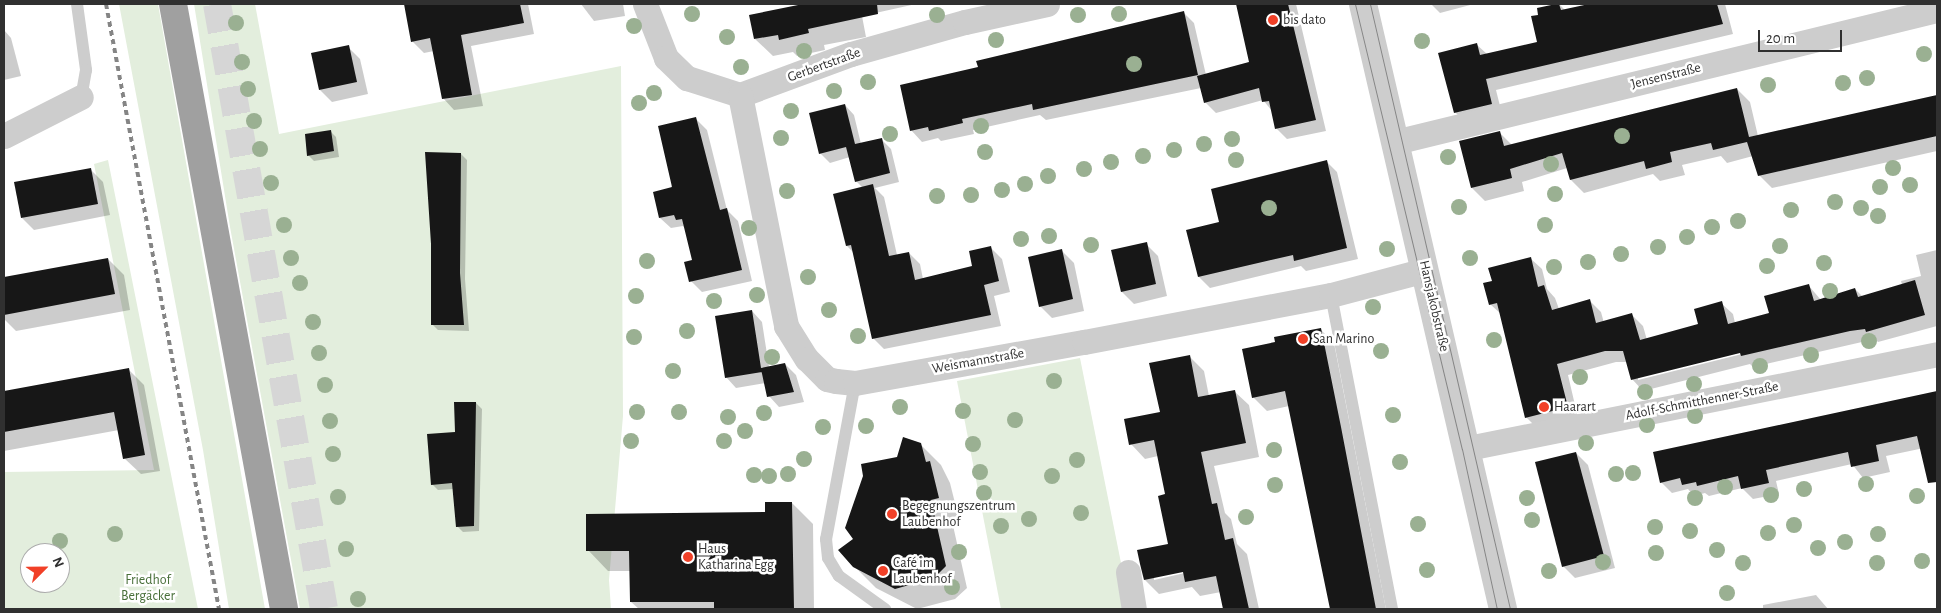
<!DOCTYPE html>
<meta charset="utf-8">
<style>
body{margin:0}
#map{position:relative;width:1941px;height:613px;overflow:hidden;background:#fff;font-family:"Alegreya Sans",sans-serif}
div>[style]{position:absolute}
[style*='--x']{left:calc(var(--x)*1px);top:calc(var(--y)*1px);width:calc(var(--w)*1px);rotate:calc(var(--a)*1deg)}
.green>*{inset:0;background:#e3eedd}
.shadow>*{inset:0;background:#0003}
.building>*{inset:0;background:#171717}
.trunk-tunnel>*{height:28px;margin-top:-14px;transform-origin:0;background:repeating-linear-gradient(90deg,#d6d6d6 0 28px,transparent 0 42px)}
.service>*{height:12px;margin:-6px;padding:0 6px;transform-origin:6px;border-radius:6px;background:#cdcdcd}
.minor>*{height:25px;margin:-12.5px;padding:0 12.5px;transform-origin:12.5px;border-radius:12.5px;background:#cdcdcd}
.tertiary>*{height:28px;margin:-14px;padding:0 14px;transform-origin:14px;border-radius:14px;background:#cdcdcd}
.trunk>*{height:28px;margin:-14px;padding:0 14px;transform-origin:14px;border-radius:14px;background:#a0a0a0}
.tram>*{height:1px;margin:-0.5px;padding:0 0.5px;transform-origin:0.5px;border-radius:0.5px;background:#858585}
.rail>*{height:4px;margin-top:-2px;transform-origin:0;background:repeating-linear-gradient(90deg,#858585 0 5px,transparent 0 9px)}
.trees>*{width:16px;height:16px;margin:-8px;border-radius:50%;background:#9ab092}
.dots>*{width:14px;height:14px;translate:-50% -50%;box-sizing:border-box;border:2px solid #fff;border-radius:50%}
span{translate:-50% -50%;white-space:nowrap;text-align:center;line-height:1.15;-webkit-text-stroke:5px #fff;paint-order:stroke}
.poi-label{font-size:14px;color:#303030}
.left{translate:0 -50%;text-align:left}
.street-label{font-size:14px;color:#303030}
.park-label{font-size:14px;color:#486f39}
.frame{position:absolute;inset:0;border:5px solid #303030;pointer-events:none}
.north{position:absolute;left:20px;top:543px;width:50px;height:50px;box-sizing:border-box;background:#fff;border:1px solid #acacac;border-radius:50%;rotate:67deg;font-size:14px;font-weight:700;line-height:20px;text-align:center;color:#303030}
.north::after{content:'';display:block;margin:auto;width:18px;height:22px;background:#f14027;clip-path:polygon(50% 0,100% 100%,50% 72%,0 100%)}
.scale{position:absolute;left:1758px;top:30px;width:84px;height:22px;box-sizing:border-box;border:2px solid #303030;border-top:0;padding-left:6px;font-size:15px;line-height:18px;white-space:nowrap;color:#303030;-webkit-text-stroke:4px #fff;paint-order:stroke}
</style>
<div id="map">
<div class="green">
<div style="clip-path:polygon(119px 4px,158px 4px,265px 609px,229px 609px,203px 450px)"></div>
<div style="clip-path:polygon(194px 4px,255px 4px,279px 134px,621px 66px,623px 416px,609px 580px,611px 609px,300px 609px,230px 227px)"></div>
<div style="clip-path:polygon(evenodd,108px 160px,198px 609px,4px 609px,4px 472px,154px 470px,94px 164px,108px 160px,30px 553px,60px 553px,60px 583px,30px 583px,30px 553px)"></div>
<div style="clip-path:polygon(1080px 358px,1121px 563px,1127px 609px,1001px 609px,957px 381px)"></div>
</div>
<div class="shadow">
<div style="clip-path:polygon(405px 4px,528px 4px,534px 34px,471px 46px,483px 106px,454px 110px,443px 98px,434px 51px,424px 53px,413px 42px)"></div>
<div style="clip-path:polygon(581px 4px,623px 4px,625px 16px,594px 21px)"></div>
<div style="clip-path:polygon(805px 4px,916px 4px,862px 16px,866px 37px,824px 45px,825px 50px,797px 56px,793px 52px,773px 56px,755px 39px)"></div>
<div style="clip-path:polygon(1237px 4px,1296px 4px,1326px 131px,1287px 139px,1276px 128px,1272px 111px,1263px 100px,1216px 113px,1205px 102px,1201px 88px,1046px 120px,1040px 115px,973px 130px,974px 134px,941px 141px,938px 138px,922px 142px,911px 130px,979px 68px,1183px 12px,1194px 23px,1206px 75px,1250px 62px)"></div>
<div style="clip-path:polygon(1431px 4px,1474px 4px,1440px 13px)"></div>
<div style="clip-path:polygon(1559px 4px,1565px 10px,1592px 4px,1725px 4px,1733px 34px,1496px 90px,1502px 114px,1466px 123px,1455px 112px,1476px 44px,1487px 54px,1538px 43px)"></div>
<div style="clip-path:polygon(4px 30px,11px 38px,21px 76px,4px 80px)"></div>
<div style="clip-path:polygon(348px 47px,360px 59px,368px 94px,332px 102px,320px 90px)"></div>
<div style="clip-path:polygon(1737px 89px,1750px 102px,1758px 136px,1934px 97px,1937px 100px,1937px 151px,1772px 188px,1759px 175px,1753px 156px,1727px 163px,1721px 156px,1682px 165px,1685px 175px,1660px 181px,1653px 174px,1584px 193px,1571px 180px,1567px 168px,1522px 182px,1524px 191px,1485px 201px,1472px 188px,1500px 133px,1512px 145px)"></div>
<div style="clip-path:polygon(845px 105px,854px 115px,861px 144px,881px 139px,891px 149px,899px 182px,875px 188px,884px 197px,897px 255px,909px 253px,920px 264px,923px 279px,974px 267px,991px 248px,1002px 259px,1010px 292px,994px 296px,1001px 326px,884px 349px,873px 338px,854px 253px,847px 246px,863px 188px,856px 181px,850px 157px,830px 163px,820px 153px)"></div>
<div style="clip-path:polygon(696px 119px,707px 130px,727px 210px,738px 221px,752px 281px,702px 292px,691px 281px,694px 261px,686px 229px,683px 226px,671px 228px,660px 218px)"></div>
<div style="clip-path:polygon(330px 131px,336px 137px,339px 157px,314px 161px,308px 155px)"></div>
<div style="clip-path:polygon(461px 154px,467px 160px,465px 279px,469px 331px,438px 330px,432px 324px)"></div>
<div style="clip-path:polygon(1326px 161px,1337px 172px,1358px 259px,1306px 271px,1301px 266px,1210px 288px,1199px 277px,1188px 231px,1221px 223px)"></div>
<div style="clip-path:polygon(91px 170px,103px 182px,110px 215px,34px 230px,22px 218px)"></div>
<div style="clip-path:polygon(1146px 244px,1158px 256px,1167px 296px,1134px 304px,1122px 292px)"></div>
<div style="clip-path:polygon(evenodd,1937px 250px,1937px 326px,1878px 342px,1876px 340px,1862px 342px,1753px 367px,1750px 364px,1643px 391px,1632px 379px,1627px 362px,1616px 362px,1568px 375px,1578px 418px,1537px 428px,1526px 417px,1502px 315px,1490px 304px,1493px 282px,1530px 258px,1542px 269px,1547px 289px,1555px 298px,1559px 309px,1590px 301px,1601px 312px,1604px 323px,1632px 315px,1643px 326px,1647px 340px,1700px 325px,1721px 303px,1733px 314px,1735px 323px,1770px 314px,1809px 286px,1821px 300px,1855px 289px,1863px 297px,1902px 285px,1901px 281px,1921px 276px,1916px 255px,1937px 250px,1746px 350px,1746px 353px,1638px 380px,1638px 377px,1746px 350px)"></div>
<div style="clip-path:polygon(1062px 251px,1074px 263px,1084px 311px,1052px 318px,1040px 306px)"></div>
<div style="clip-path:polygon(108px 259px,124px 275px,130px 310px,16px 331px,4px 319px,4px 279px)"></div>
<div style="clip-path:polygon(752px 311px,762px 322px,769px 367px,785px 364px,796px 375px,804px 402px,779px 407px,769px 396px,766px 383px,736px 388px,726px 377px)"></div>
<div style="clip-path:polygon(1320px 329px,1334px 343px,1386px 609px,1331px 609px,1289px 406px,1267px 411px,1253px 397px,1276px 343px)"></div>
<div style="clip-path:polygon(evenodd,1190px 357px,1204px 371px,1209px 396px,1234px 391px,1249px 405px,1259px 457px,1214px 466px,1225px 513px,1231px 519px,1237px 544px,1247px 554px,1259px 609px,1224px 609px,1221px 592px,1200px 596px,1192px 587px,1159px 594px,1145px 580px,1138px 551px,1170px 545px,1167px 495px,1158px 456px,1145px 459px,1131px 444px,1161px 413px,1190px 357px,1188px 570px,1189px 572px,1154px 580px,1154px 577px,1188px 570px)"></div>
<div style="clip-path:polygon(128px 369px,144px 385px,160px 471px,141px 474px,124px 458px,119px 430px,4px 451px,4px 392px)"></div>
<div style="clip-path:polygon(1937px 392px,1937px 453px,1931px 455px,1924px 448px,1886px 456px,1890px 472px,1863px 478px,1852px 464px,1776px 481px,1779px 494px,1753px 499px,1742px 488px,1709px 496px,1705px 493px,1694px 496px,1688px 489px,1672px 493px,1661px 482px,1654px 453px)"></div>
<div style="clip-path:polygon(476px 403px,482px 409px,479px 531px,463px 532px,457px 526px,454px 489px,438px 490px,432px 484px,456px 433px)"></div>
<div style="clip-path:polygon(920px 444px,941px 465px,950px 483px,959px 519px,952px 521px,967px 588px,955px 599px,917px 609px,876px 588px,854px 566px,855px 539px,898px 458px)"></div>
<div style="clip-path:polygon(1576px 453px,1588px 465px,1615px 568px,1575px 578px,1563px 566px)"></div>
<div style="clip-path:polygon(792px 503px,813px 524px,814px 609px,639px 609px,631px 602px,631px 571px,608px 571px,588px 550px,766px 513px)"></div>
<div style="clip-path:polygon(1816px 595px,1828px 609px,1763px 609px,1763px 605px)"></div>
</div>
<div class="building">
<div style="clip-path:polygon(404px 4px,520px 4px,524px 23px,461px 35px,472px 95px,442px 99px,430px 38px,411px 42px)"></div>
<div style="clip-path:polygon(803px 4px,877px 4px,878px 14px,808px 29px,809px 33px,779px 40px,778px 35px,754px 39px,749px 15px)"></div>
<div style="clip-path:polygon(1236px 4px,1288px 4px,1316px 120px,1275px 129px,1269px 101px,1262px 102px,1259px 88px,1204px 103px,1197px 76px,1249px 62px)"></div>
<div style="clip-path:polygon(1556px 4px,1559px 4px,1561px 10px,1589px 4px,1717px 4px,1723px 24px,1486px 79px,1492px 104px,1454px 113px,1438px 53px,1477px 43px,1480px 55px,1537px 42px,1531px 16px,1538px 15px,1537px 8px)"></div>
<div style="clip-path:polygon(1184px 11px,1198px 75px,1033px 110px,1032px 104px,962px 119px,963px 123px,929px 131px,928px 127px,910px 131px,900px 85px,978px 67px,976px 61px)"></div>
<div style="clip-path:polygon(349px 45px,357px 82px,319px 90px,311px 53px)"></div>
<div style="clip-path:polygon(1737px 88px,1749px 137px,1937px 95px,1937px 136px,1758px 176px,1747px 142px,1713px 150px,1711px 143px,1670px 152px,1672px 162px,1646px 169px,1644px 161px,1570px 180px,1562px 153px,1510px 169px,1512px 178px,1471px 188px,1459px 141px,1500px 131px,1504px 146px)"></div>
<div style="clip-path:polygon(845px 104px,855px 144px,882px 138px,890px 173px,855px 182px,846px 147px,819px 154px,809px 113px)"></div>
<div style="clip-path:polygon(696px 117px,720px 210px,727px 208px,742px 270px,689px 282px,684px 262px,692px 260px,682px 219px,676px 220px,674px 215px,659px 218px,653px 192px,672px 187px,658px 126px)"></div>
<div style="clip-path:polygon(331px 130px,334px 151px,307px 156px,305px 134px)"></div>
<div style="clip-path:polygon(425px 152px,461px 153px,460px 273px,464px 325px,431px 325px,431px 244px)"></div>
<div style="clip-path:polygon(1327px 160px,1347px 248px,1294px 261px,1293px 255px,1198px 277px,1186px 230px,1219px 222px,1211px 189px)"></div>
<div style="clip-path:polygon(91px 168px,98px 204px,21px 218px,14px 182px)"></div>
<div style="clip-path:polygon(873px 184px,889px 256px,909px 252px,915px 280px,972px 266px,969px 251px,991px 246px,999px 281px,984px 285px,991px 315px,872px 339px,851px 245px,846px 246px,833px 194px)"></div>
<div style="clip-path:polygon(1147px 242px,1156px 284px,1121px 292px,1111px 250px)"></div>
<div style="clip-path:polygon(1062px 249px,1073px 299px,1039px 307px,1028px 257px)"></div>
<div style="clip-path:polygon(1531px 257px,1538px 287px,1544px 285px,1552px 310px,1590px 299px,1596px 323px,1632px 313px,1640px 340px,1698px 324px,1694px 309px,1722px 301px,1728px 324px,1769px 313px,1764px 296px,1809px 284px,1814px 301px,1855px 288px,1858px 297px,1915px 280px,1925px 315px,1866px 332px,1865px 329px,1850px 331px,1741px 356px,1740px 353px,1631px 380px,1623px 351px,1605px 351px,1557px 364px,1568px 407px,1525px 418px,1497px 303px,1489px 305px,1483px 283px,1492px 281px,1488px 268px)"></div>
<div style="clip-path:polygon(108px 258px,115px 294px,4px 315px,4px 277px)"></div>
<div style="clip-path:polygon(752px 310px,761px 368px,785px 363px,794px 392px,767px 397px,761px 369px,762px 372px,725px 378px,715px 316px)"></div>
<div style="clip-path:polygon(1321px 328px,1341px 427px,1376px 609px,1330px 609px,1285px 391px,1252px 398px,1242px 349px,1275px 342px,1274px 337px)"></div>
<div style="clip-path:polygon(1190px 355px,1198px 397px,1235px 390px,1246px 443px,1201px 452px,1212px 504px,1217px 503px,1225px 540px,1233px 538px,1249px 609px,1223px 609px,1216px 576px,1185px 582px,1183px 572px,1144px 580px,1140px 564px,1137px 550px,1168px 544px,1158px 496px,1165px 494px,1154px 440px,1129px 445px,1124px 419px,1160px 412px,1149px 363px)"></div>
<div style="clip-path:polygon(129px 368px,145px 455px,123px 459px,114px 412px,4px 432px,4px 391px)"></div>
<div style="clip-path:polygon(1937px 391px,1937px 482px,1928px 483px,1917px 436px,1876px 445px,1879px 461px,1851px 467px,1848px 452px,1766px 470px,1769px 483px,1741px 489px,1738px 476px,1697px 486px,1696px 482px,1682px 485px,1680px 478px,1660px 483px,1653px 452px)"></div>
<div style="clip-path:polygon(454px 402px,476px 402px,474px 526px,456px 527px,452px 483px,431px 485px,427px 434px,455px 432px)"></div>
<div style="clip-path:polygon(903px 437px,921px 443px,926px 462px,930px 461px,939px 498px,931px 500px,946px 566px,934px 578px,895px 589px,853px 567px,838px 550px,853px 539px,845px 528px,863px 476px,861px 464px,897px 457px)"></div>
<div style="clip-path:polygon(1576px 452px,1604px 556px,1562px 567px,1535px 462px)"></div>
<div style="clip-path:polygon(765px 502px,792px 502px,794px 609px,714px 609px,714px 602px,630px 602px,629px 551px,586px 551px,586px 514px,765px 512px)"></div>
</div>
<div class="trunk-tunnel">
<div style="--x:217;--y:4;--w:614;--a:79.97"></div>
</div>
<div class="service">
<div style="--x:77;--y:4;--w:67;--a:82.2"></div>
<div style="--x:86;--y:70;--w:27;--a:100"></div>
<div style="--x:1331;--y:295;--w:320;--a:79"></div>
<div style="--x:855;--y:383;--w:159;--a:100.5"></div>
<div style="--x:826;--y:539;--w:19;--a:84"></div>
<div style="--x:828;--y:558;--w:21;--a:59"></div>
<div style="--x:839;--y:576;--w:57;--a:35.7"></div>
</div>
<div class="minor">
<div style="--x:645;--y:4;--w:58;--a:68.7"></div>
<div style="--x:666;--y:58;--w:29;--a:44"></div>
<div style="--x:687;--y:78;--w:56;--a:17.8"></div>
<div style="--x:740;--y:95;--w:118;--a:-20.3"></div>
<div style="--x:851;--y:54;--w:118;--a:-15.7"></div>
<div style="--x:965;--y:22;--w:84;--a:-12.4"></div>
<div style="--x:740;--y:95;--w:236;--a:78.7"></div>
<div style="--x:786;--y:326;--w:39;--a:58"></div>
<div style="--x:807;--y:359;--w:28;--a:45"></div>
<div style="--x:827;--y:379;--w:9;--a:13"></div>
<div style="--x:836;--y:381;--w:19;--a:6"></div>
<div style="--x:855;--y:383;--w:233;--a:-10.2"></div>
<div style="--x:1084;--y:342;--w:251;--a:-10.8"></div>
<div style="--x:1331;--y:295;--w:97;--a:-14.9"></div>
<div style="--x:4;--y:136;--w:86;--a:-26.9"></div>
<div style="--x:1395;--y:142;--w:558;--a:-13.69"></div>
<div style="--x:1468;--y:448;--w:478;--a:-11.3"></div>
<div style="--x:1128;--y:572;--w:37;--a:81"></div>
</div>
<div class="tertiary">
<div style="--x:1363;--y:4;--w:621;--a:76.97"></div>
</div>
<div class="trunk">
<div style="--x:173;--y:4;--w:615;--a:79.6"></div>
</div>
<div class="tram">
<div style="--x:1355;--y:4;--w:458;--a:76.5"></div>
<div style="--x:1462;--y:449;--w:164;--a:77.7"></div>
<div style="--x:1370;--y:4;--w:621;--a:76.97"></div>
</div>
<div class="rail">
<div style="--x:106;--y:4;--w:615;--a:79.42"></div>
</div>
<div class="trees">
<div style="left:692px;top:14px"></div>
<div style="left:1119px;top:14px"></div>
<div style="left:937px;top:15px"></div>
<div style="left:1078px;top:15px"></div>
<div style="left:236px;top:23px"></div>
<div style="left:634px;top:26px"></div>
<div style="left:727px;top:37px"></div>
<div style="left:996px;top:40px"></div>
<div style="left:1422px;top:41px"></div>
<div style="left:804px;top:51px"></div>
<div style="left:1924px;top:54px"></div>
<div style="left:242px;top:62px"></div>
<div style="left:1134px;top:64px"></div>
<div style="left:741px;top:67px"></div>
<div style="left:1867px;top:78px"></div>
<div style="left:868px;top:82px"></div>
<div style="left:1843px;top:83px"></div>
<div style="left:1768px;top:85px"></div>
<div style="left:248px;top:89px"></div>
<div style="left:834px;top:91px"></div>
<div style="left:654px;top:93px"></div>
<div style="left:639px;top:103px"></div>
<div style="left:791px;top:111px"></div>
<div style="left:254px;top:121px"></div>
<div style="left:981px;top:126px"></div>
<div style="left:890px;top:134px"></div>
<div style="left:1622px;top:136px"></div>
<div style="left:781px;top:138px"></div>
<div style="left:1232px;top:139px"></div>
<div style="left:1204px;top:144px"></div>
<div style="left:260px;top:149px"></div>
<div style="left:1174px;top:150px"></div>
<div style="left:985px;top:152px"></div>
<div style="left:1143px;top:156px"></div>
<div style="left:1448px;top:157px"></div>
<div style="left:1236px;top:160px"></div>
<div style="left:1111px;top:162px"></div>
<div style="left:1551px;top:164px"></div>
<div style="left:1893px;top:168px"></div>
<div style="left:1084px;top:169px"></div>
<div style="left:1048px;top:176px"></div>
<div style="left:271px;top:183px"></div>
<div style="left:1025px;top:184px"></div>
<div style="left:1910px;top:185px"></div>
<div style="left:1880px;top:187px"></div>
<div style="left:1002px;top:190px"></div>
<div style="left:787px;top:191px"></div>
<div style="left:1555px;top:194px"></div>
<div style="left:971px;top:195px"></div>
<div style="left:937px;top:196px"></div>
<div style="left:1835px;top:202px"></div>
<div style="left:1459px;top:207px"></div>
<div style="left:1269px;top:208px"></div>
<div style="left:1861px;top:208px"></div>
<div style="left:1791px;top:210px"></div>
<div style="left:1878px;top:216px"></div>
<div style="left:1738px;top:221px"></div>
<div style="left:284px;top:225px"></div>
<div style="left:1545px;top:225px"></div>
<div style="left:1712px;top:227px"></div>
<div style="left:749px;top:228px"></div>
<div style="left:1049px;top:236px"></div>
<div style="left:1687px;top:237px"></div>
<div style="left:1021px;top:239px"></div>
<div style="left:1091px;top:245px"></div>
<div style="left:1780px;top:246px"></div>
<div style="left:1658px;top:247px"></div>
<div style="left:1387px;top:249px"></div>
<div style="left:1621px;top:254px"></div>
<div style="left:291px;top:258px"></div>
<div style="left:1470px;top:258px"></div>
<div style="left:647px;top:261px"></div>
<div style="left:1588px;top:262px"></div>
<div style="left:1824px;top:263px"></div>
<div style="left:1767px;top:266px"></div>
<div style="left:1554px;top:267px"></div>
<div style="left:808px;top:277px"></div>
<div style="left:300px;top:283px"></div>
<div style="left:1830px;top:291px"></div>
<div style="left:757px;top:295px"></div>
<div style="left:636px;top:296px"></div>
<div style="left:714px;top:301px"></div>
<div style="left:1373px;top:307px"></div>
<div style="left:829px;top:310px"></div>
<div style="left:313px;top:322px"></div>
<div style="left:687px;top:331px"></div>
<div style="left:858px;top:336px"></div>
<div style="left:634px;top:337px"></div>
<div style="left:1494px;top:340px"></div>
<div style="left:1869px;top:341px"></div>
<div style="left:1381px;top:351px"></div>
<div style="left:319px;top:353px"></div>
<div style="left:1811px;top:355px"></div>
<div style="left:772px;top:357px"></div>
<div style="left:1760px;top:366px"></div>
<div style="left:673px;top:371px"></div>
<div style="left:1580px;top:377px"></div>
<div style="left:1054px;top:381px"></div>
<div style="left:1694px;top:384px"></div>
<div style="left:325px;top:385px"></div>
<div style="left:1645px;top:392px"></div>
<div style="left:900px;top:407px"></div>
<div style="left:963px;top:411px"></div>
<div style="left:637px;top:412px"></div>
<div style="left:679px;top:412px"></div>
<div style="left:764px;top:413px"></div>
<div style="left:1393px;top:415px"></div>
<div style="left:1695px;top:416px"></div>
<div style="left:728px;top:417px"></div>
<div style="left:1015px;top:420px"></div>
<div style="left:330px;top:421px"></div>
<div style="left:1647px;top:425px"></div>
<div style="left:866px;top:426px"></div>
<div style="left:823px;top:427px"></div>
<div style="left:745px;top:431px"></div>
<div style="left:631px;top:441px"></div>
<div style="left:724px;top:441px"></div>
<div style="left:1586px;top:443px"></div>
<div style="left:973px;top:444px"></div>
<div style="left:1274px;top:450px"></div>
<div style="left:333px;top:454px"></div>
<div style="left:804px;top:459px"></div>
<div style="left:1077px;top:460px"></div>
<div style="left:1400px;top:462px"></div>
<div style="left:980px;top:472px"></div>
<div style="left:1633px;top:473px"></div>
<div style="left:788px;top:474px"></div>
<div style="left:1616px;top:474px"></div>
<div style="left:754px;top:475px"></div>
<div style="left:769px;top:476px"></div>
<div style="left:1052px;top:476px"></div>
<div style="left:1866px;top:484px"></div>
<div style="left:1275px;top:485px"></div>
<div style="left:1725px;top:487px"></div>
<div style="left:1804px;top:489px"></div>
<div style="left:984px;top:493px"></div>
<div style="left:1771px;top:495px"></div>
<div style="left:1917px;top:496px"></div>
<div style="left:338px;top:497px"></div>
<div style="left:1527px;top:498px"></div>
<div style="left:1695px;top:498px"></div>
<div style="left:1081px;top:513px"></div>
<div style="left:1246px;top:517px"></div>
<div style="left:1029px;top:519px"></div>
<div style="left:1532px;top:520px"></div>
<div style="left:1418px;top:524px"></div>
<div style="left:1794px;top:525px"></div>
<div style="left:1001px;top:526px"></div>
<div style="left:1655px;top:527px"></div>
<div style="left:1690px;top:531px"></div>
<div style="left:1768px;top:533px"></div>
<div style="left:115px;top:534px"></div>
<div style="left:1878px;top:534px"></div>
<div style="left:60px;top:541px"></div>
<div style="left:1845px;top:542px"></div>
<div style="left:1818px;top:548px"></div>
<div style="left:346px;top:549px"></div>
<div style="left:1717px;top:550px"></div>
<div style="left:959px;top:552px"></div>
<div style="left:1656px;top:553px"></div>
<div style="left:1922px;top:561px"></div>
<div style="left:1603px;top:562px"></div>
<div style="left:1743px;top:563px"></div>
<div style="left:1877px;top:563px"></div>
<div style="left:1427px;top:570px"></div>
<div style="left:1549px;top:571px"></div>
<div style="left:952px;top:587px"></div>
<div style="left:1727px;top:593px"></div>
<div style="left:358px;top:599px"></div>
</div>
<div class="dots">
<div style="left:1273px;top:20px;background:#f14027"></div>
<div style="left:1303px;top:339px;background:#f14027"></div>
<div style="left:1544px;top:407px;background:#f14027"></div>
<div style="left:892px;top:514px;background:#f14027"></div>
<div style="left:688px;top:557px;background:#f14027"></div>
<div style="left:883px;top:571px;background:#f14027"></div>
</div>
<div class="poi-label">
<span class="left" style="left:1283px;top:20px">bis dato</span>
<span class="left" style="left:1313px;top:339px">San Marino</span>
<span class="left" style="left:1554px;top:407px">Haarart</span>
<span class="left" style="left:902px;top:514px">Begegnungszentrum<br>Laubenhof</span>
<span class="left" style="left:698px;top:557px">Haus<br>Katharina Egg</span>
<span class="left" style="left:893px;top:571px">Café im<br>Laubenhof</span>
</div>
<div class="street-label">
<span style="left:824px;top:65px;rotate:-20deg">Gerbertstraße</span>
<span style="left:1666px;top:76px;rotate:-14deg">Jensenstraße</span>
<span style="left:1434px;top:306px;rotate:77deg">Hansjakobstraße</span>
<span style="left:978px;top:361px;rotate:-10deg">Weismannstraße</span>
<span style="left:1702px;top:401px;rotate:-11deg">Adolf-Schmitthenner-Straße</span>
</div>
<div class="park-label">
<span style="left:148px;top:588px">Friedhof<br>Bergäcker</span>
</div>
<div class="frame"></div>
<div class="north">N</div>
<div class="scale">20 m</div>
</div>
